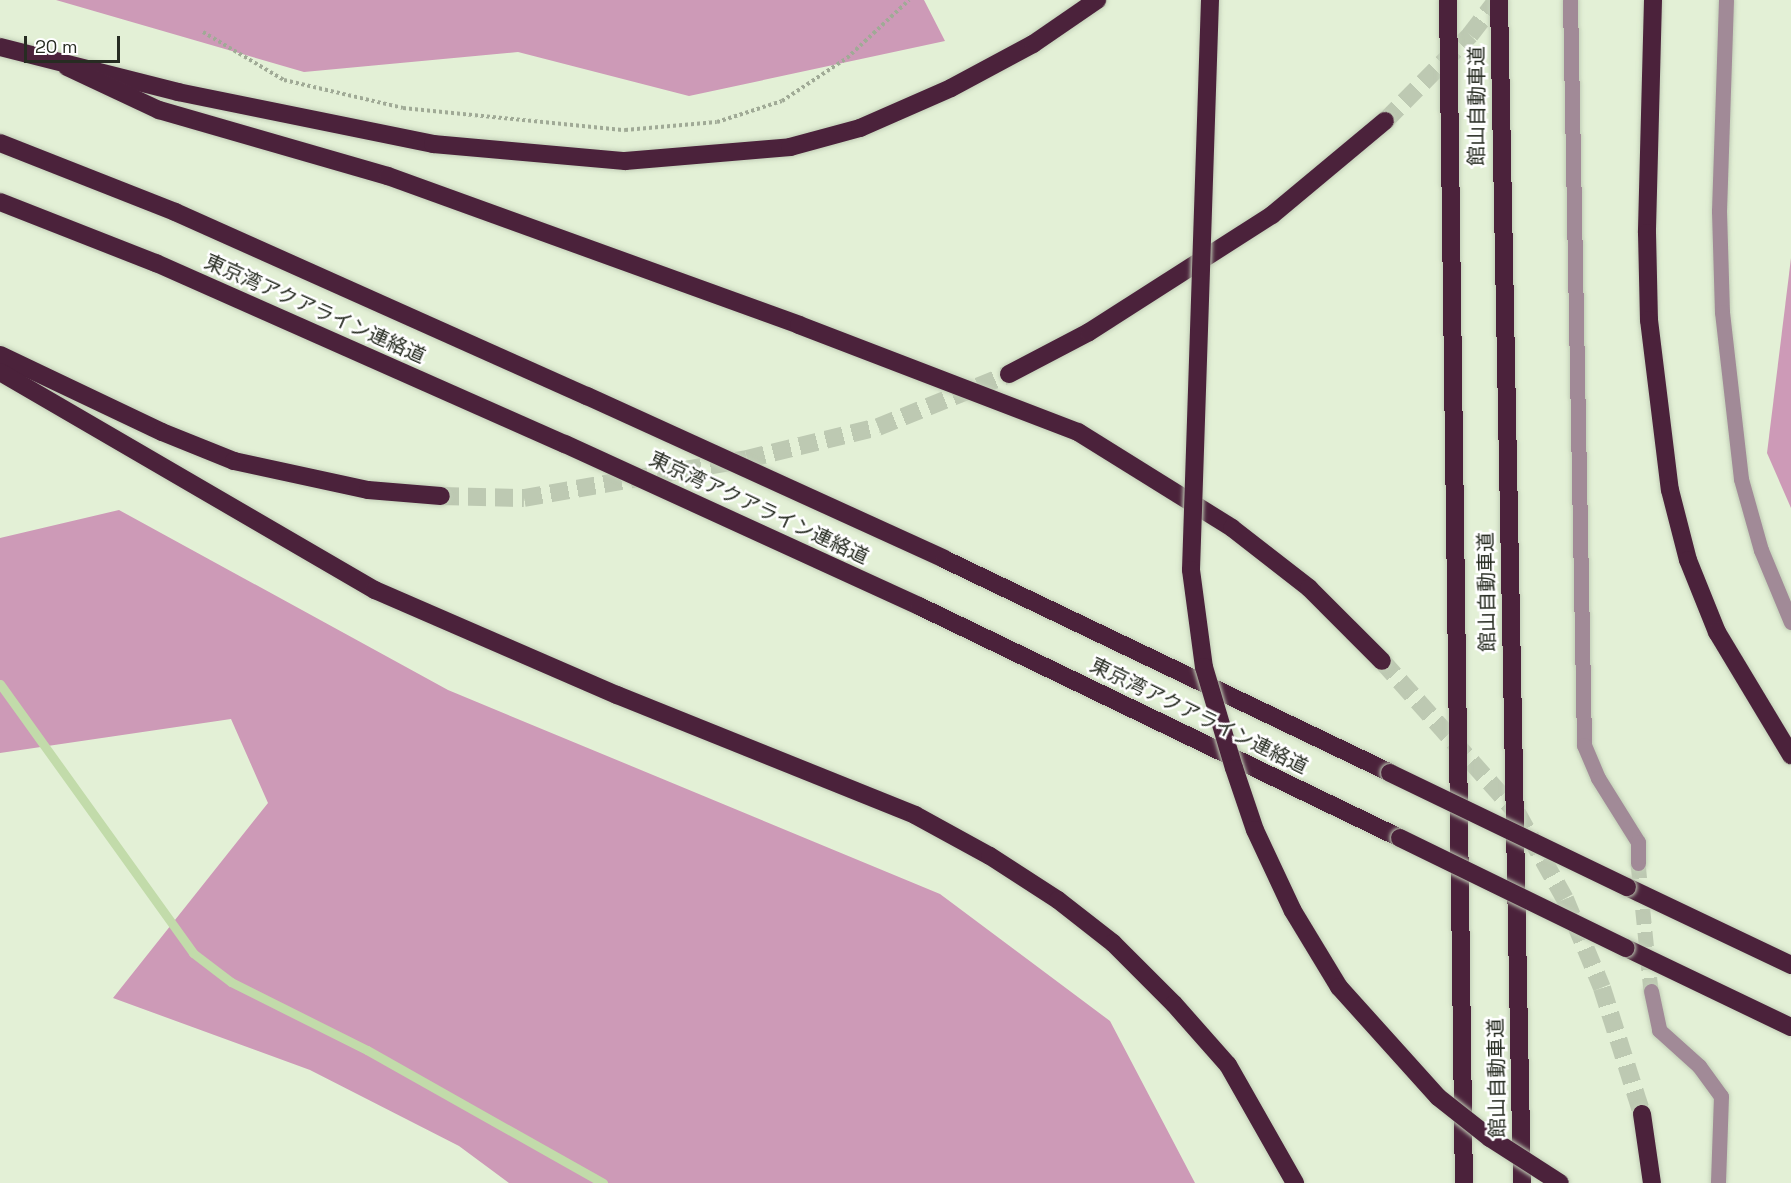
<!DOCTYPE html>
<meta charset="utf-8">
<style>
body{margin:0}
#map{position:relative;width:1791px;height:1183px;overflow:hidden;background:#e3f0d6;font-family:"Space Grotesk","Noto Sans JP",sans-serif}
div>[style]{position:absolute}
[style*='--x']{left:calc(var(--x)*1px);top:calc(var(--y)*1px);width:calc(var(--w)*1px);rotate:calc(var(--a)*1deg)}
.forest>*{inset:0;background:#cd9ab7}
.stream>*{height:9px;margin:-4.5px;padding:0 4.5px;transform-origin:4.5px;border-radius:4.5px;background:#c2dbaa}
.minor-tunnel>*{height:15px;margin-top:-7.5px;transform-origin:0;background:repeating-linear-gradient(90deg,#bdc9b2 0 15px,transparent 0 23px)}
.highway-tunnel>*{height:18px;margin-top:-9px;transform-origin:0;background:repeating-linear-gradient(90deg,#bdc9b2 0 18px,transparent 0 27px)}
.path>*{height:4px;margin-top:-2px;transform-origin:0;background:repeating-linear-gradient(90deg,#a0aa96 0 3px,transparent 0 6px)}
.roads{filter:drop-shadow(0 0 2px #c1cdb6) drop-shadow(0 0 2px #c1cdb6)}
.minor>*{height:15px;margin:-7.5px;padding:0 7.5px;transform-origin:7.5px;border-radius:7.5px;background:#a18a97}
.highway>*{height:18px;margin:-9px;padding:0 9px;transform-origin:9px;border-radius:9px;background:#4b223b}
.bridges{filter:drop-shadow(0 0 2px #c1cdb6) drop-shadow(0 0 2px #c1cdb6)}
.highway-bridge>*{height:18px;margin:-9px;padding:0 9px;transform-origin:9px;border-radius:9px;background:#4b223b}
span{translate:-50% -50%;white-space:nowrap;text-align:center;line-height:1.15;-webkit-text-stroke:5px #fff;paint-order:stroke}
.street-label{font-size:20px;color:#272c22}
.scale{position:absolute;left:24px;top:36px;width:96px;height:27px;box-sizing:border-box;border:3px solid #272c22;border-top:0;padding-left:8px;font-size:18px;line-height:21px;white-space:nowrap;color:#272c22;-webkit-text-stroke:4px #fff;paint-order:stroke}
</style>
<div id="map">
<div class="forest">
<div style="clip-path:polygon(56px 0,924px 0,945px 41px,689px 96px,518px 52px,304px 72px)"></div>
<div style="clip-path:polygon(1791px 258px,1791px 508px,1767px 453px)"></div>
<div style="clip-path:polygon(119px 510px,448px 690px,940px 894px,1110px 1021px,1195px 1183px,509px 1183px,459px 1146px,310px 1070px,113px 998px,268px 803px,231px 719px,0 753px,0 538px)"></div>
</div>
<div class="stream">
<div style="--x:0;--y:684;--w:331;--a:54.3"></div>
<div style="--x:193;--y:953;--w:48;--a:37.3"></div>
<div style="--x:231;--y:982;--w:152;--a:26.6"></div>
<div style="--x:367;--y:1050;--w:271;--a:29.4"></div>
</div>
<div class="minor-tunnel">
<div style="--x:1638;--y:863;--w:129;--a:84.2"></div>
</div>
<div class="highway-tunnel">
<div style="--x:1385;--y:121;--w:121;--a:-45.3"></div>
<div style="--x:1470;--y:35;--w:44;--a:-52.4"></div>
<div style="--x:441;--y:496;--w:83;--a:1.4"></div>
<div style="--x:524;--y:498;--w:226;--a:-9.9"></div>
<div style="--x:747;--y:459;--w:135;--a:-13.7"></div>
<div style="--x:878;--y:427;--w:141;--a:-22"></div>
<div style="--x:1382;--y:661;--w:203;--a:48.4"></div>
<div style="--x:1517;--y:813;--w:98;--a:60.8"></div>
<div style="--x:1565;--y:899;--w:96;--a:67.4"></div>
<div style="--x:1602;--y:988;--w:132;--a:72.4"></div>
</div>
<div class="path">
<div style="--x:203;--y:32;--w:94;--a:30.7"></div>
<div style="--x:284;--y:80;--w:122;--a:13.2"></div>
<div style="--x:403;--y:108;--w:223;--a:5.7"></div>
<div style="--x:625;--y:130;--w:92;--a:-5"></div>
<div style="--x:717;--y:122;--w:68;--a:-17.9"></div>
<div style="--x:782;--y:101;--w:78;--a:-33.5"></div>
<div style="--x:847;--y:58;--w:85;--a:-43.1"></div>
</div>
<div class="roads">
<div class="minor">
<div style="--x:1570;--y:0;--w:745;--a:88.92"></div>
<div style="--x:1584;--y:745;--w:36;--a:67"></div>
<div style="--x:1598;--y:778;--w:75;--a:58"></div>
<div style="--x:1638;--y:842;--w:21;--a:90"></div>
<div style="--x:1726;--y:0;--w:211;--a:91.9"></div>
<div style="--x:1719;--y:211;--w:101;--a:88.3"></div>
<div style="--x:1722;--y:312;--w:168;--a:83.5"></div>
<div style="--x:1741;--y:479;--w:74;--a:74.3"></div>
<div style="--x:1761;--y:550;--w:78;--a:67.4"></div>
<div style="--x:1651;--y:991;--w:40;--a:78"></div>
<div style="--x:1659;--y:1030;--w:54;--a:42"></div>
<div style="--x:1699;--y:1066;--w:37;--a:54"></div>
<div style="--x:1721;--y:1096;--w:87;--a:92"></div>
</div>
<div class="highway">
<div style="--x:1448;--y:0;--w:1183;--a:89.23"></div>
<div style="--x:1499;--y:0;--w:1183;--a:88.89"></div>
<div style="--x:1653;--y:0;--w:233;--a:91.5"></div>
<div style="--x:1647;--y:233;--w:87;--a:88.7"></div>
<div style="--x:1649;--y:320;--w:171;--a:83"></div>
<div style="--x:1670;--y:490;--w:72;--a:75.6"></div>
<div style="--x:1688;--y:560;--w:78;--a:68.1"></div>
<div style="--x:1717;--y:632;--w:144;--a:59"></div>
<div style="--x:0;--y:47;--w:184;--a:14.2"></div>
<div style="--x:178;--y:92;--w:260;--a:11.5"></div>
<div style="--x:433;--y:144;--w:193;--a:5.1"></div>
<div style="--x:625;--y:161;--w:166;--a:-4.8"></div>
<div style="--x:790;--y:147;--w:73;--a:-15.2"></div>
<div style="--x:860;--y:128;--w:99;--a:-23.7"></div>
<div style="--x:951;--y:88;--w:93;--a:-28.2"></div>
<div style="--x:1033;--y:44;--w:78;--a:-34.5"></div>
<div style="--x:67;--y:67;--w:102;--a:25.1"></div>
<div style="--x:159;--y:110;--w:238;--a:16.1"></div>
<div style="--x:388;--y:176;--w:437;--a:19.9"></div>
<div style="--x:799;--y:325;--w:299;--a:21"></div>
<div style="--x:1078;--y:432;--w:181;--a:31.9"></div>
<div style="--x:1232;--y:528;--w:98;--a:37.9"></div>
<div style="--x:1309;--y:588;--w:103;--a:45"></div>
<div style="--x:0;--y:143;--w:188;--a:21.5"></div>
<div style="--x:175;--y:212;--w:451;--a:24.1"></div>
<div style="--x:587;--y:396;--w:392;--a:24.5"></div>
<div style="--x:944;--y:559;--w:495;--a:25.6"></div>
<div style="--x:0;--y:202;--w:168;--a:21.4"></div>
<div style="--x:156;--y:263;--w:447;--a:23.9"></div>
<div style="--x:565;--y:444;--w:389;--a:24.6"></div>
<div style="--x:919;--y:606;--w:534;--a:25.75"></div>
<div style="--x:0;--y:355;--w:179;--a:25.4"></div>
<div style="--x:162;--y:432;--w:78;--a:21.9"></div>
<div style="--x:234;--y:461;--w:137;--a:12.2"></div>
<div style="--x:368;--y:490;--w:73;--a:4.7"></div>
<div style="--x:0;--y:372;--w:434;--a:30.2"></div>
<div style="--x:375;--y:590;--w:264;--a:23.5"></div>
<div style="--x:617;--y:695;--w:321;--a:21.9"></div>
<div style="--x:915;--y:815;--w:85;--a:28.7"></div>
<div style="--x:990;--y:856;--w:81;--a:32.9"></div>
<div style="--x:1058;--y:900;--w:70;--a:38"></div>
<div style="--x:1113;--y:943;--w:86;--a:45"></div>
<div style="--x:1174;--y:1004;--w:81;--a:48.5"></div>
<div style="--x:1228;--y:1065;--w:136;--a:60.4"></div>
<div style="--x:1009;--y:374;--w:90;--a:-27.7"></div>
<div style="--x:1089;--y:332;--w:217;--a:-32.6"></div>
<div style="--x:1272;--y:215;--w:147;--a:-39.8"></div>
<div style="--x:1627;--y:887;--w:182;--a:25.4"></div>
<div style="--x:1626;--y:948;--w:183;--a:25.6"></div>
<div style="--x:1642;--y:1114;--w:70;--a:81.8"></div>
</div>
</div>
<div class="bridges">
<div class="highway-bridge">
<div style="--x:1210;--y:0;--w:570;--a:91.91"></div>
<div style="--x:1191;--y:570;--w:98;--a:82.4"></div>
<div style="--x:1204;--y:667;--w:105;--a:73.5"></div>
<div style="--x:1234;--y:768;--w:65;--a:71.3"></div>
<div style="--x:1255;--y:830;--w:89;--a:64.9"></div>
<div style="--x:1293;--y:911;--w:89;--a:58.8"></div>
<div style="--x:1339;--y:987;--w:148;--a:48"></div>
<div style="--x:1438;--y:1097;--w:66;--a:38.3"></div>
<div style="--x:1490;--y:1138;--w:83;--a:32.7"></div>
<div style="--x:1390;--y:773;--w:263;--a:25.7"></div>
<div style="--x:1400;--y:838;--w:251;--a:26"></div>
</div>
</div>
<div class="street-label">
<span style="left:1477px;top:106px;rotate:-90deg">館山自動車道</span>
<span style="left:315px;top:309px;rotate:24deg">東京湾アクアライン連絡道</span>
<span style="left:759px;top:508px;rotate:25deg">東京湾アクアライン連絡道</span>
<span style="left:1487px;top:592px;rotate:-91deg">館山自動車道</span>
<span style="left:1199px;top:716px;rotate:26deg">東京湾アクアライン連絡道</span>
<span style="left:1497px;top:1078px;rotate:-91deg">館山自動車道</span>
</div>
<div class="scale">20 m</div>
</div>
